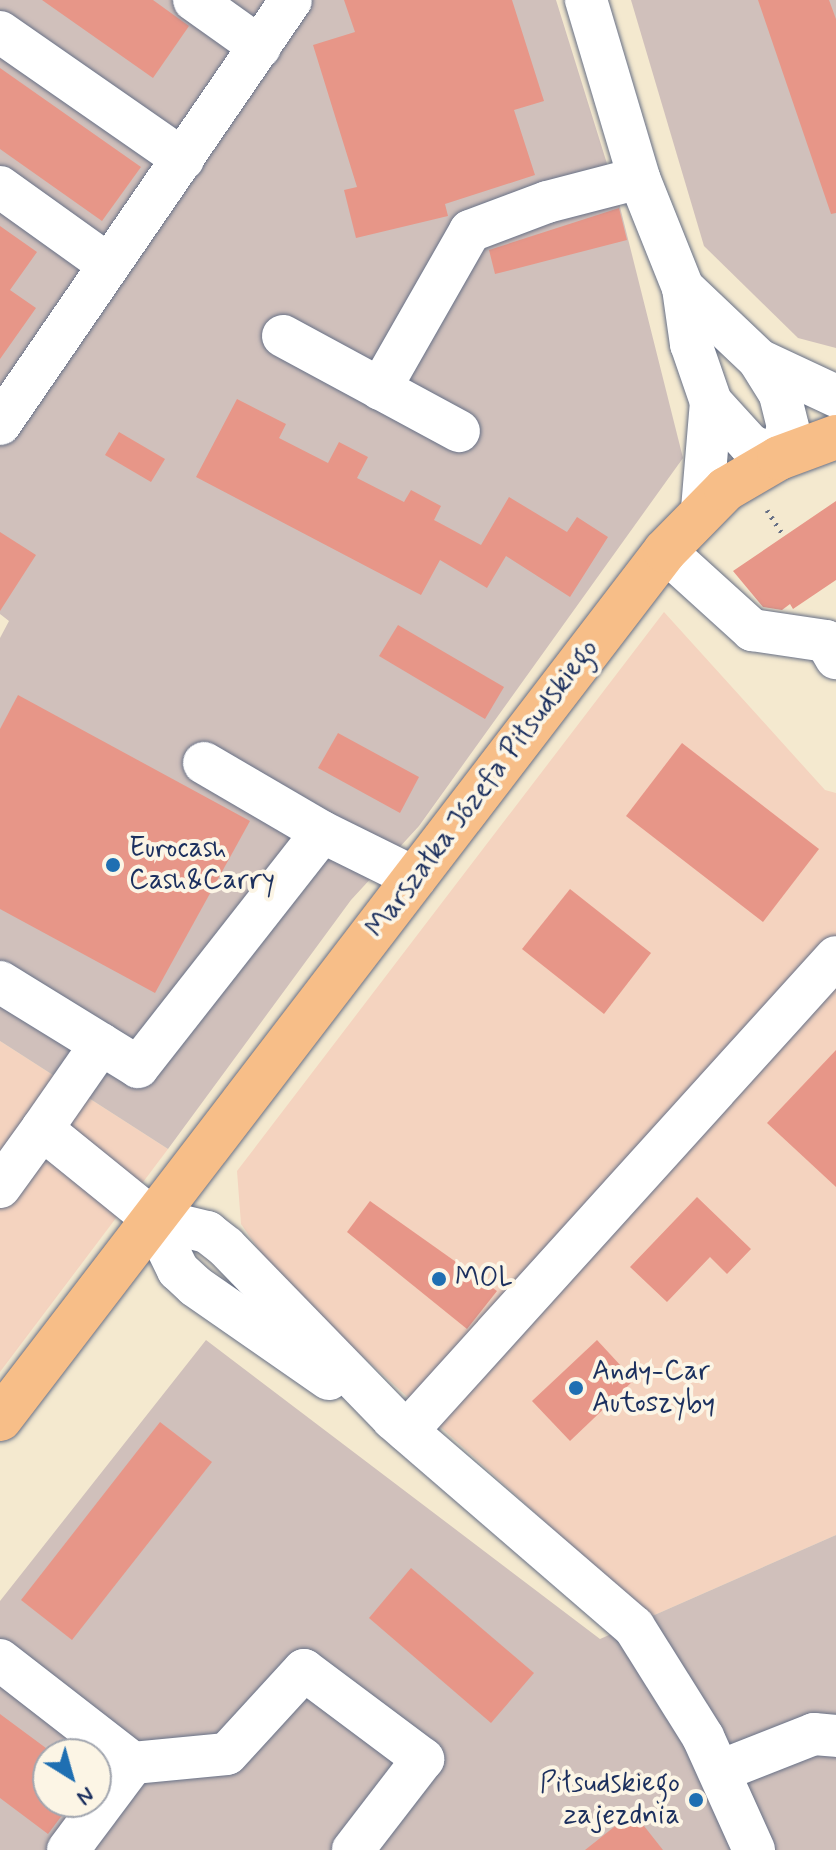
<!DOCTYPE html>
<meta charset="utf-8">
<style>
body{margin:0}
#map{position:relative;width:836px;height:1850px;overflow:hidden;background:#f4e9cf;font-family:Mynerve,sans-serif}
div>[style]{position:absolute}
[style*='--x']{left:calc(var(--x)*1px);top:calc(var(--y)*1px);width:calc(var(--w)*1px);rotate:calc(var(--a)*1deg)}
.built>*{inset:0;background:#f4d3bf}
.industrial>*{inset:0;background:#d0c0bb}
.building>*{inset:0;background:#e79688}
.path>*{height:5px;margin-top:-2.5px;transform-origin:0;background:repeating-linear-gradient(90deg,#677086 0 2px,transparent 0 8px)}
.roads{filter:drop-shadow(0 0 2px #677086) drop-shadow(0 0 2px #677086)}
.minor>*{height:42px;margin:-21px;padding:0 21px;transform-origin:21px;border-radius:21px;background:#fff}
.major>*{height:44px;margin:-22px;padding:0 22px;transform-origin:22px;border-radius:22px;background:#f7be88}
.dots>*{width:22px;height:22px;translate:-50% -50%;box-sizing:border-box;border:4px solid #fcf5e5;border-radius:50%}
span{translate:-50% -50%;white-space:nowrap;text-align:center;line-height:1.15;-webkit-text-stroke:8px #fcf5e5;paint-order:stroke}
.street-label{font-size:28px;color:#1b2f5e}
.poi-label{font-size:28px;color:#1b2f5e}
.left{translate:0 -50%;text-align:left}
.right{translate:-100% -50%;text-align:right}
.north{position:absolute;left:32px;top:1738px;width:80px;height:80px;box-sizing:border-box;background:#fcf5e5;border:2px solid #a2a6af;border-radius:50%;rotate:143deg;font-size:22px;font-weight:700;line-height:32px;text-align:center;color:#1b2f5e}
.north::after{content:'';display:block;margin:auto;width:28px;height:36px;background:#1f6fb2;clip-path:polygon(50% 0,100% 100%,50% 72%,0 100%)}
</style>
<div id="map">
<div class="built">
<div style="clip-path:polygon(664px 612px,825px 790px,836px 793px,836px 1535px,650px 1617px,282px 1283px,241px 1224px,237px 1171px)"></div>
<div style="clip-path:polygon(0 1041px,168px 1149px,0 1372px)"></div>
</div>
<div class="industrial">
<div style="clip-path:polygon(0 0,556px 0,618px 199px,683px 458px,419px 826px,351px 900px,168px 1149px,0 1041px,0 638px,9px 621px,0 614px)"></div>
<div style="clip-path:polygon(631px 0,836px 0,836px 348px,798px 338px,704px 246px)"></div>
<div style="clip-path:polygon(evenodd,206px 1340px,600px 1639px,836px 1535px,836px 1850px,0 1850px,0 1601px,206px 1340px,48px 1754px,96px 1754px,96px 1802px,48px 1802px,48px 1754px)"></div>
</div>
<div class="building">
<div style="clip-path:polygon(42px 0,153px 0,189px 26px,153px 78px)"></div>
<div style="clip-path:polygon(344px 0,512px 0,544px 101px,514px 110px,535px 175px,445px 204px,448px 216px,356px 238px,344px 190px,357px 187px,313px 45px,355px 32px)"></div>
<div style="clip-path:polygon(758px 0,829px 0,836px 19px,836px 213px,831px 214px)"></div>
<div style="clip-path:polygon(0 68px,141px 167px,102px 221px,0 149px)"></div>
<div style="clip-path:polygon(619px 208px,627px 240px,495px 274px,489px 250px)"></div>
<div style="clip-path:polygon(0 226px,37px 252px,10px 290px,36px 308px,0 359px)"></div>
<div style="clip-path:polygon(237px 399px,286px 424px,279px 438px,328px 463px,339px 442px,368px 457px,357px 478px,404px 502px,411px 490px,441px 506px,434px 520px,481px 545px,509px 497px,567px 532px,577px 517px,608px 537px,570px 597px,506px 556px,487px 588px,440px 560px,421px 595px,196px 477px)"></div>
<div style="clip-path:polygon(119px 432px,165px 459px,151px 482px,105px 455px)"></div>
<div style="clip-path:polygon(836px 501px,836px 580px,793px 609px,790px 604px,782px 610px,763px 607px,733px 571px)"></div>
<div style="clip-path:polygon(0 532px,36px 555px,0 611px)"></div>
<div style="clip-path:polygon(398px 625px,504px 687px,485px 719px,379px 656px)"></div>
<div style="clip-path:polygon(18px 695px,250px 821px,155px 993px,0 909px,0 729px)"></div>
<div style="clip-path:polygon(338px 733px,419px 777px,400px 813px,318px 768px)"></div>
<div style="clip-path:polygon(682px 743px,819px 849px,763px 922px,626px 816px)"></div>
<div style="clip-path:polygon(570px 889px,651px 953px,604px 1014px,522px 949px)"></div>
<div style="clip-path:polygon(836px 1050px,836px 1187px,767px 1123px)"></div>
<div style="clip-path:polygon(697px 1197px,751px 1249px,727px 1274px,710px 1257px,667px 1302px,630px 1267px)"></div>
<div style="clip-path:polygon(370px 1201px,497px 1291px,467px 1329px,347px 1232px)"></div>
<div style="clip-path:polygon(597px 1340px,634px 1380px,570px 1441px,532px 1401px)"></div>
<div style="clip-path:polygon(160px 1422px,212px 1462px,72px 1640px,21px 1600px)"></div>
<div style="clip-path:polygon(411px 1568px,534px 1673px,491px 1723px,369px 1618px)"></div>
<div style="clip-path:polygon(0 1714px,54px 1754px,48px 1754px,48px 1802px,72px 1802px,48px 1834px,0 1798px)"></div>
<div style="clip-path:polygon(633px 1812px,663px 1850px,585px 1850px)"></div>
</div>
<div class="path">
<div style="--x:767;--y:510;--w:31;--a:57"></div>
</div>
<div class="roads">
<div class="minor">
<div style="--x:194;--y:0;--w:81;--a:35.5"></div>
<div style="--x:586;--y:0;--w:186;--a:73.4"></div>
<div style="--x:639;--y:178;--w:118;--a:68.2"></div>
<div style="--x:683;--y:288;--w:57;--a:81.9"></div>
<div style="--x:691;--y:344;--w:61;--a:71"></div>
<div style="--x:711;--y:402;--w:58;--a:47.8"></div>
<div style="--x:750;--y:445;--w:32;--a:24"></div>
<div style="--x:779;--y:458;--w:32;--a:-74"></div>
<div style="--x:788;--y:427;--w:34;--a:-104"></div>
<div style="--x:780;--y:394;--w:40;--a:-122"></div>
<div style="--x:759;--y:360;--w:105;--a:-136.5"></div>
<div style="--x:0;--y:32;--w:223;--a:34.8"></div>
<div style="--x:0;--y:187;--w:134;--a:35.6"></div>
<div style="--x:283;--y:336;--w:200;--a:28.4"></div>
<div style="--x:759;--y:360;--w:85;--a:25.1"></div>
<div style="--x:380;--y:389;--w:182;--a:-60.3"></div>
<div style="--x:470;--y:231;--w:82;--a:-20.6"></div>
<div style="--x:547;--y:202;--w:95;--a:-14.6"></div>
<div style="--x:0;--y:424;--w:514;--a:-55.54"></div>
<div style="--x:702;--y:509;--w:107;--a:-85.2"></div>
<div style="--x:665;--y:551;--w:118;--a:42.2"></div>
<div style="--x:752;--y:630;--w:75;--a:8.5"></div>
<div style="--x:826;--y:641;--w:20;--a:60"></div>
<div style="--x:204;--y:763;--w:137;--a:30.3"></div>
<div style="--x:0;--y:982;--w:162;--a:31.6"></div>
<div style="--x:138;--y:1067;--w:298;--a:-51.9"></div>
<div style="--x:322;--y:832;--w:104;--a:26.3"></div>
<div style="--x:101;--y:1044;--w:103;--a:124.8"></div>
<div style="--x:42;--y:1129;--w:143;--a:39"></div>
<div style="--x:153;--y:1219;--w:56;--a:13.5"></div>
<div style="--x:207;--y:1232;--w:24;--a:38"></div>
<div style="--x:226;--y:1247;--w:240;--a:45.8"></div>
<div style="--x:393;--y:1419;--w:318;--a:40.8"></div>
<div style="--x:634;--y:1627;--w:130;--a:57.9"></div>
<div style="--x:703;--y:1737;--w:124;--a:65.7"></div>
<div style="--x:0;--y:1187;--w:72;--a:-54.1"></div>
<div style="--x:153;--y:1219;--w:57;--a:63.9"></div>
<div style="--x:178;--y:1270;--w:23;--a:43"></div>
<div style="--x:195;--y:1286;--w:163;--a:34.8"></div>
<div style="--x:407;--y:1431;--w:639;--a:-47.85"></div>
<div style="--x:0;--y:1660;--w:168;--a:37.8"></div>
<div style="--x:133;--y:1763;--w:94;--a:-5.5"></div>
<div style="--x:227;--y:1754;--w:114;--a:-47.5"></div>
<div style="--x:304;--y:1670;--w:149;--a:36.8"></div>
<div style="--x:423;--y:1759;--w:115;--a:127.6"></div>
<div style="--x:720;--y:1771;--w:101;--a:-21.5"></div>
<div style="--x:814;--y:1734;--w:22;--a:5"></div>
<div style="--x:68;--y:1850;--w:109;--a:-53.2"></div>
</div>
<div class="major">
<div style="--x:0;--y:1419;--w:1093;--a:-52.54"></div>
<div style="--x:665;--y:551;--w:87;--a:-45.5"></div>
<div style="--x:726;--y:489;--w:61;--a:-30.3"></div>
<div style="--x:779;--y:458;--w:61;--a:-20.2"></div>
</div>
</div>
<div class="dots">
<div style="left:113px;top:865px;background:#1f6fb2"></div>
<div style="left:439px;top:1279px;background:#1f6fb2"></div>
<div style="left:576px;top:1388px;background:#1f6fb2"></div>
<div style="left:696px;top:1800px;background:#1f6fb2"></div>
</div>
<div class="street-label">
<span style="left:483px;top:789px;rotate:-53deg">Marszałka Józefa Piłsudskiego</span>
</div>
<div class="poi-label">
<span class="left" style="left:129px;top:865px">Eurocash<br>Cash&amp;Carry</span>
<span class="left" style="left:455px;top:1279px">MOL</span>
<span class="left" style="left:592px;top:1388px">Andy-Car<br>Autoszyby</span>
<span class="right" style="left:680px;top:1800px">Piłsudskiego<br>zajezdnia</span>
</div>
<div class="north">N</div>
</div>
